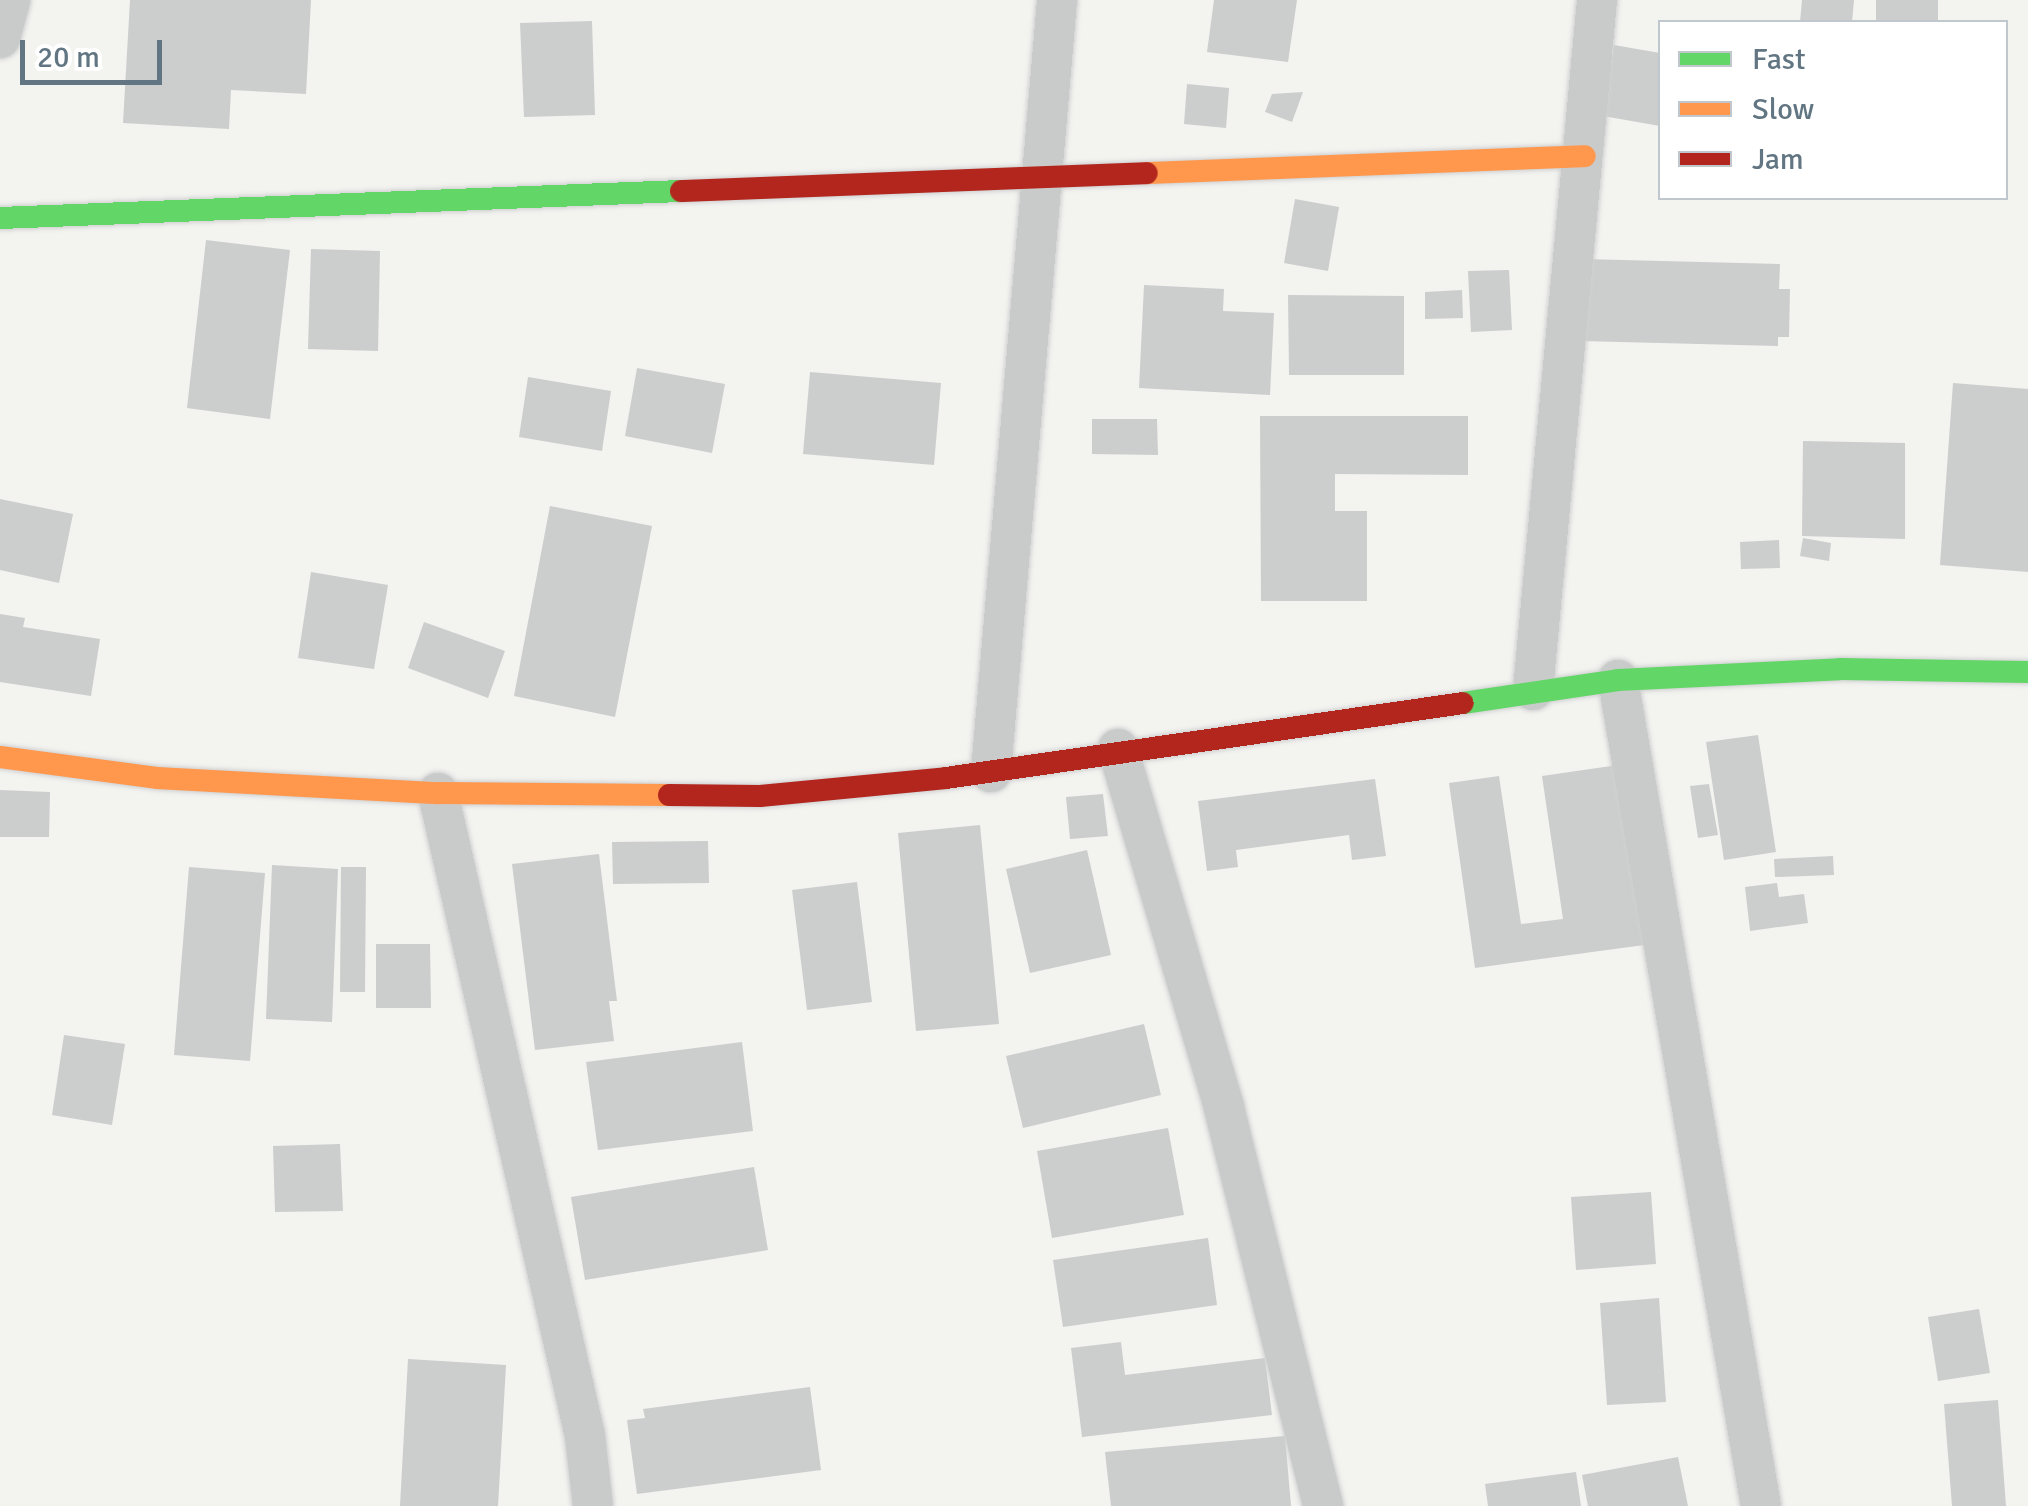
<!DOCTYPE html>
<style>
body{margin:0}
#map{position:relative;width:2028px;height:1506px;overflow:hidden;background:#f3f3f0;font-family:Signika,sans-serif}
div>[style]{position:absolute}
[style*='--x']{left:calc(var(--x)*1px);top:calc(var(--y)*1px);width:calc(var(--w)*1px);rotate:calc(var(--a)*1deg)}
.building>*{inset:0;background:#cccece}
.roads{filter:drop-shadow(0 0 2px #cfd0d0) drop-shadow(0 0 2px #cfd0d0)}
.street>*{height:40px;margin:-20px;padding:0 20px;transform-origin:20px;border-radius:20px;background:#c9cbcb}
.fast>*{height:22px;margin:-11px;padding:0 11px;transform-origin:11px;border-radius:11px;background:#63d668}
.slow>*{height:22px;margin:-11px;padding:0 11px;transform-origin:11px;border-radius:11px;background:#ff974d}
.jam>*{height:22px;margin:-11px;padding:0 11px;transform-origin:11px;border-radius:11px;background:#b3261e}
span{translate:-50% -50%;white-space:nowrap;text-align:center;line-height:1.15;-webkit-text-stroke:10px #fff;paint-order:stroke}
.legend{position:absolute;left:1658px;top:20px;width:350px;height:180px;box-sizing:border-box;background:#fff;border:2px solid #c0c8cd;margin:0;padding:12px 18px;list-style:none;font-size:30px;color:#617582}
.legend li{display:flex;align-items:center;gap:20px;height:50px}
.legend b{width:50px;border:2px solid #c0c8cd}
.scale{position:absolute;left:20px;top:40px;width:142px;height:45px;box-sizing:border-box;border:5px solid #617582;border-top:0;padding-left:12px;font-size:30px;line-height:35px;white-space:nowrap;color:#617582;-webkit-text-stroke:8px #fff;paint-order:stroke}
</style>
<div id="map">
<div class="building">
<div style="clip-path:polygon(130px 0,311px 0,306px 94px,231px 90px,229px 129px,123px 123px)"></div>
<div style="clip-path:polygon(1214px 0,1297px 0,1288px 62px,1207px 52px)"></div>
<div style="clip-path:polygon(1802px 0,1854px 0,1852px 22px,1800px 22px)"></div>
<div style="clip-path:polygon(1876px 0,1938px 0,1938px 20px,1876px 20px)"></div>
<div style="clip-path:polygon(592px 21px,595px 115px,524px 117px,520px 23px)"></div>
<div style="clip-path:polygon(1614px 45px,1660px 53px,1660px 126px,1603px 116px)"></div>
<div style="clip-path:polygon(1187px 84px,1229px 88px,1226px 128px,1184px 124px)"></div>
<div style="clip-path:polygon(1303px 92px,1292px 122px,1265px 112px,1272px 94px)"></div>
<div style="clip-path:polygon(1295px 199px,1339px 207px,1328px 271px,1284px 263px)"></div>
<div style="clip-path:polygon(206px 240px,290px 250px,270px 419px,187px 408px)"></div>
<div style="clip-path:polygon(311px 249px,380px 251px,378px 351px,308px 349px)"></div>
<div style="clip-path:polygon(1583px 259px,1780px 264px,1779px 289px,1790px 289px,1789px 337px,1778px 337px,1778px 346px,1581px 341px)"></div>
<div style="clip-path:polygon(1509px 270px,1512px 330px,1471px 332px,1468px 271px)"></div>
<div style="clip-path:polygon(1144px 285px,1224px 289px,1223px 311px,1274px 313px,1270px 395px,1139px 388px)"></div>
<div style="clip-path:polygon(1462px 290px,1463px 318px,1425px 319px,1425px 292px)"></div>
<div style="clip-path:polygon(1288px 295px,1404px 296px,1404px 375px,1289px 375px)"></div>
<div style="clip-path:polygon(637px 368px,725px 384px,712px 453px,625px 436px)"></div>
<div style="clip-path:polygon(810px 372px,941px 383px,934px 465px,803px 454px)"></div>
<div style="clip-path:polygon(528px 377px,611px 391px,602px 451px,519px 437px)"></div>
<div style="clip-path:polygon(1953px 383px,2028px 389px,2028px 572px,1940px 565px)"></div>
<div style="clip-path:polygon(1260px 416px,1468px 416px,1468px 475px,1335px 474px,1335px 511px,1367px 511px,1367px 601px,1261px 601px)"></div>
<div style="clip-path:polygon(1092px 419px,1157px 419px,1158px 455px,1092px 454px)"></div>
<div style="clip-path:polygon(1803px 441px,1905px 443px,1905px 539px,1802px 536px)"></div>
<div style="clip-path:polygon(0 499px,73px 514px,59px 583px,0 570px)"></div>
<div style="clip-path:polygon(550px 506px,652px 526px,615px 717px,514px 696px)"></div>
<div style="clip-path:polygon(1803px 538px,1831px 543px,1829px 561px,1800px 556px)"></div>
<div style="clip-path:polygon(1779px 540px,1780px 568px,1741px 569px,1740px 542px)"></div>
<div style="clip-path:polygon(311px 572px,388px 585px,374px 669px,298px 658px)"></div>
<div style="clip-path:polygon(0 614px,25px 618px,23px 627px,100px 639px,91px 696px,0 682px)"></div>
<div style="clip-path:polygon(424px 622px,505px 651px,488px 698px,408px 668px)"></div>
<div style="clip-path:polygon(1758px 735px,1776px 852px,1724px 860px,1706px 742px)"></div>
<div style="clip-path:polygon(1618px 765px,1644px 945px,1475px 968px,1449px 783px,1499px 776px,1521px 924px,1563px 919px,1542px 776px)"></div>
<div style="clip-path:polygon(1375px 779px,1386px 856px,1352px 860px,1349px 835px,1236px 850px,1238px 867px,1207px 871px,1198px 801px)"></div>
<div style="clip-path:polygon(1709px 784px,1718px 835px,1698px 838px,1690px 786px)"></div>
<div style="clip-path:polygon(0 790px,50px 792px,49px 837px,0 837px)"></div>
<div style="clip-path:polygon(1103px 794px,1108px 836px,1070px 839px,1066px 797px)"></div>
<div style="clip-path:polygon(980px 825px,999px 1024px,916px 1031px,898px 833px)"></div>
<div style="clip-path:polygon(708px 841px,709px 883px,613px 884px,612px 842px)"></div>
<div style="clip-path:polygon(1087px 850px,1111px 955px,1030px 973px,1006px 869px)"></div>
<div style="clip-path:polygon(599px 854px,617px 1001px,609px 1001px,614px 1041px,535px 1050px,512px 864px)"></div>
<div style="clip-path:polygon(1833px 856px,1834px 875px,1775px 877px,1774px 859px)"></div>
<div style="clip-path:polygon(272px 865px,338px 869px,332px 1022px,266px 1019px)"></div>
<div style="clip-path:polygon(189px 867px,265px 873px,250px 1061px,174px 1055px)"></div>
<div style="clip-path:polygon(341px 867px,366px 867px,365px 992px,340px 992px)"></div>
<div style="clip-path:polygon(857px 882px,872px 1002px,807px 1010px,792px 890px)"></div>
<div style="clip-path:polygon(1777px 883px,1779px 897px,1804px 894px,1808px 923px,1750px 931px,1745px 887px)"></div>
<div style="clip-path:polygon(376px 944px,430px 944px,431px 1008px,376px 1008px)"></div>
<div style="clip-path:polygon(1144px 1024px,1161px 1095px,1023px 1128px,1006px 1056px)"></div>
<div style="clip-path:polygon(64px 1035px,125px 1044px,112px 1125px,52px 1115px)"></div>
<div style="clip-path:polygon(742px 1042px,753px 1131px,598px 1150px,586px 1062px)"></div>
<div style="clip-path:polygon(1168px 1128px,1184px 1215px,1052px 1238px,1037px 1151px)"></div>
<div style="clip-path:polygon(340px 1144px,343px 1211px,275px 1212px,273px 1146px)"></div>
<div style="clip-path:polygon(754px 1167px,768px 1250px,585px 1280px,571px 1197px)"></div>
<div style="clip-path:polygon(1651px 1192px,1656px 1264px,1576px 1270px,1571px 1197px)"></div>
<div style="clip-path:polygon(1208px 1238px,1217px 1305px,1063px 1327px,1053px 1260px)"></div>
<div style="clip-path:polygon(1659px 1298px,1666px 1402px,1607px 1405px,1600px 1303px)"></div>
<div style="clip-path:polygon(1979px 1309px,1990px 1373px,1938px 1381px,1928px 1317px)"></div>
<div style="clip-path:polygon(1121px 1342px,1125px 1375px,1265px 1358px,1272px 1415px,1082px 1437px,1071px 1348px)"></div>
<div style="clip-path:polygon(408px 1359px,506px 1365px,498px 1506px,400px 1506px)"></div>
<div style="clip-path:polygon(810px 1387px,821px 1470px,637px 1494px,627px 1420px,645px 1418px,643px 1409px)"></div>
<div style="clip-path:polygon(1998px 1400px,2006px 1506px,1952px 1506px,1944px 1404px)"></div>
<div style="clip-path:polygon(1285px 1436px,1291px 1506px,1111px 1506px,1105px 1452px)"></div>
<div style="clip-path:polygon(1678px 1457px,1688px 1506px,1588px 1506px,1582px 1475px)"></div>
<div style="clip-path:polygon(1576px 1472px,1581px 1506px,1488px 1506px,1485px 1484px)"></div>
</div>
<div class="roads">
<div class="street">
<div style="--x:0;--y:38;--w:39;--a:-75"></div>
<div style="--x:1618;--y:680;--w:838;--a:80.18"></div>
<div style="--x:1533;--y:690;--w:693;--a:-84.7"></div>
<div style="--x:1118;--y:749;--w:374;--a:73.5"></div>
<div style="--x:1224;--y:1108;--w:410;--a:76"></div>
<div style="--x:991;--y:772;--w:775;--a:-85.11"></div>
<div style="--x:438;--y:793;--w:660;--a:77.12"></div>
<div style="--x:585;--y:1436;--w:70;--a:83.5"></div>
</div>
<div class="fast">
<div style="--x:0;--y:218;--w:682;--a:-2.27"></div>
<div style="--x:1463;--y:703;--w:157;--a:-8.4"></div>
<div style="--x:1618;--y:680;--w:222;--a:-2.8"></div>
<div style="--x:1840;--y:669;--w:188;--a:0.9"></div>
</div>
<div class="slow">
<div style="--x:1147;--y:173;--w:438;--a:-2.2"></div>
<div style="--x:0;--y:757;--w:158;--a:7.6"></div>
<div style="--x:157;--y:778;--w:281;--a:3.1"></div>
<div style="--x:438;--y:793;--w:231;--a:0.5"></div>
</div>
<div class="jam">
<div style="--x:681;--y:191;--w:466;--a:-2.2"></div>
<div style="--x:669;--y:795;--w:91;--a:0.6"></div>
<div style="--x:760;--y:796;--w:187;--a:-5.5"></div>
<div style="--x:946;--y:778;--w:522;--a:-8.25"></div>
</div>
</div>
<ul class="legend">
<li><b style="height:12px;background:#63d668"></b>Fast</li>
<li><b style="height:12px;background:#ff974d"></b>Slow</li>
<li><b style="height:12px;background:#b3261e"></b>Jam</li>
</ul>
<div class="scale">20 m</div>
</div>
